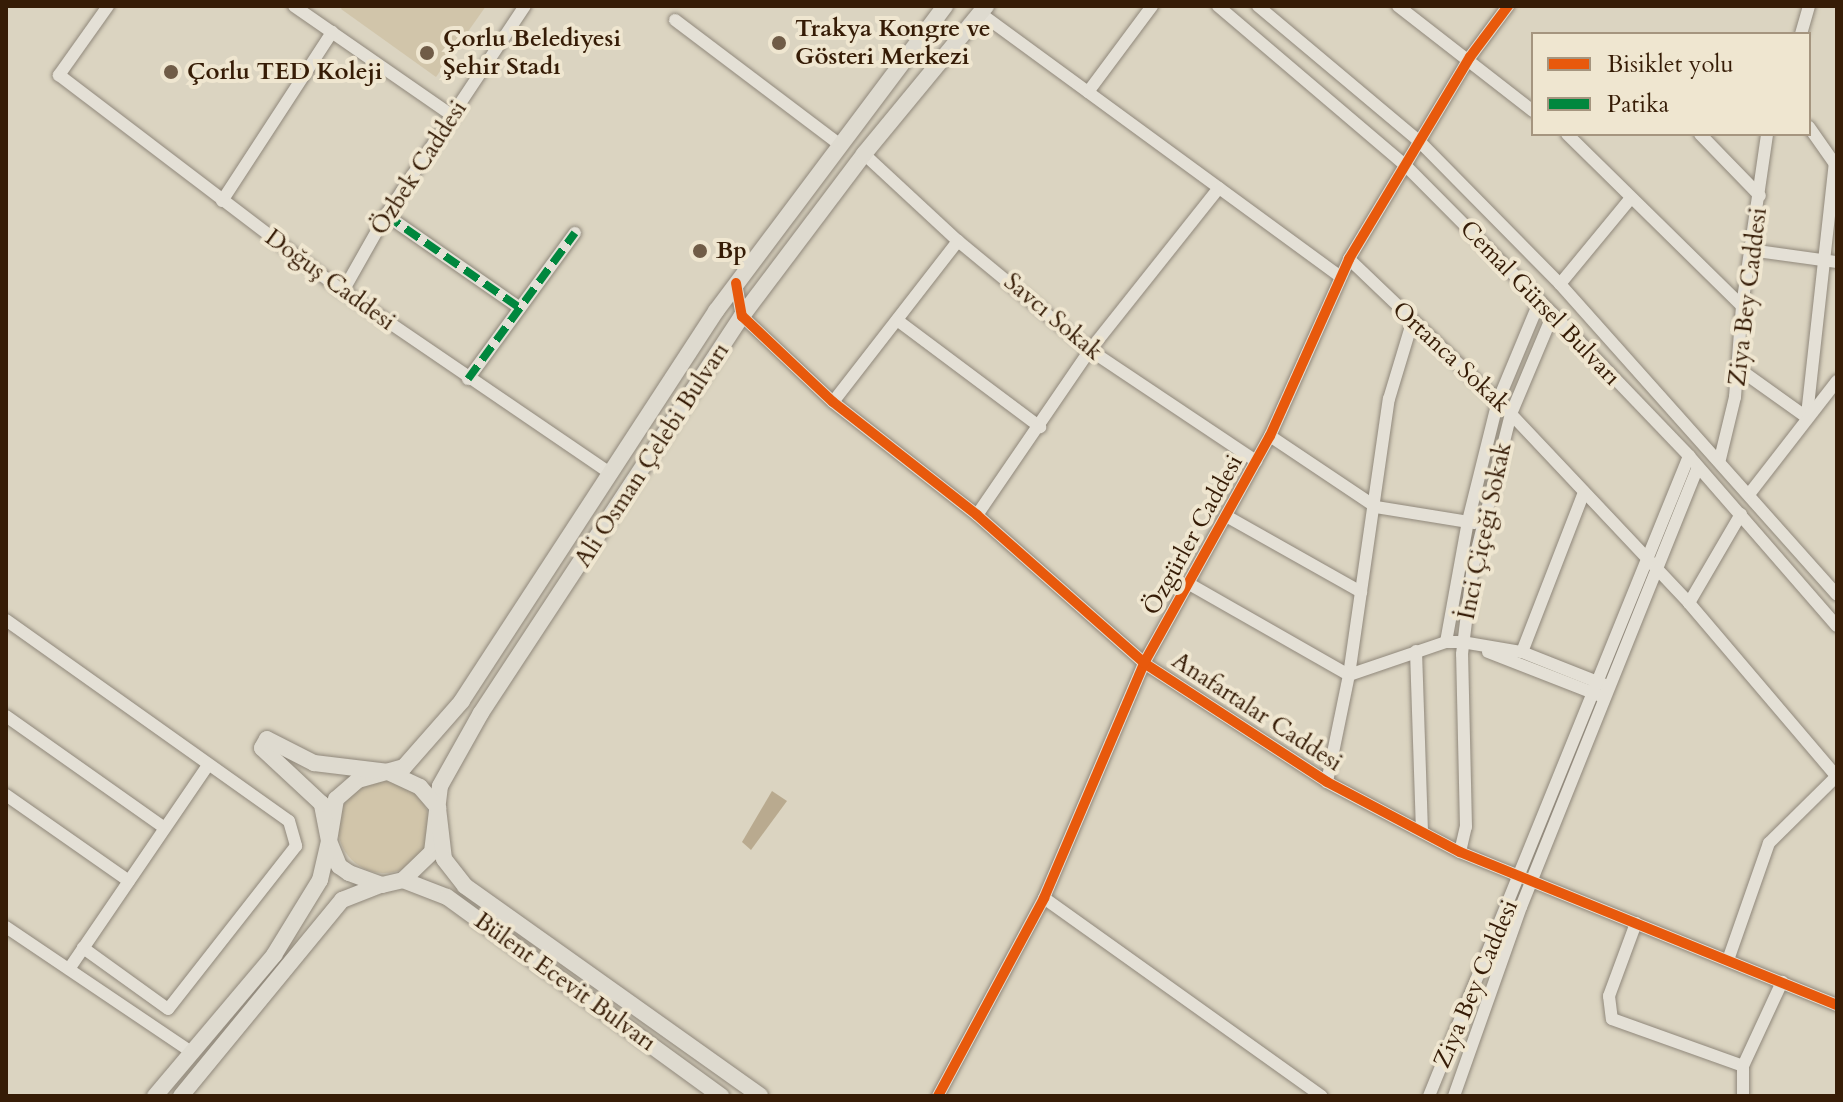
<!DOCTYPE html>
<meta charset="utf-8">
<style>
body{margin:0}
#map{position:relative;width:1843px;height:1102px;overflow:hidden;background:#dbd4c1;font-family:Cardo,serif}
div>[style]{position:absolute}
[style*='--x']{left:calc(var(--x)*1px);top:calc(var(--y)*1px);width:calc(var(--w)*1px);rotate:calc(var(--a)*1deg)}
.green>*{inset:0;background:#d1c5aa}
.round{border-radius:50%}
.water>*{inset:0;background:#b9aa8f}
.roads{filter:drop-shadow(0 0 2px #90887b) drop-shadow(0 0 2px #90887b)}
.minor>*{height:12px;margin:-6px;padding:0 6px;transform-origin:6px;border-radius:6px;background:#e4e0d6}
.major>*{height:16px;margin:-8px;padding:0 8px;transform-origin:8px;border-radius:8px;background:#dedacf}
.quiet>*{height:8px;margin-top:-4px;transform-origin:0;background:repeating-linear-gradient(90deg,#00873e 0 16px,transparent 0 24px)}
.cycleway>*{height:10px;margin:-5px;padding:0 5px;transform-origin:5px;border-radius:5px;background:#e8590c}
.dots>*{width:22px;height:22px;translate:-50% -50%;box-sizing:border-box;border:4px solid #efe6d0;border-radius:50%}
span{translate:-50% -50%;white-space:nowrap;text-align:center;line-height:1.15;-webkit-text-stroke:8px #efe6d0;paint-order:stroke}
.poi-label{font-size:24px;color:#361c06;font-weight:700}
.left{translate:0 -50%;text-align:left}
.street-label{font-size:24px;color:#361c06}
.frame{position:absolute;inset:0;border:8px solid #361c06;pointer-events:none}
.legend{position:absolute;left:1531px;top:32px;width:280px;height:104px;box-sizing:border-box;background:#efe6d0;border:2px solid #a5957f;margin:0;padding:10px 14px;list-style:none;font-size:24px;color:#361c06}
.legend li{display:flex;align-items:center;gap:16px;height:40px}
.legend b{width:40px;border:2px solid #a5957f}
</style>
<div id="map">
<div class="green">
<div style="clip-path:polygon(343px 6px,486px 6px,436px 77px,341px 9px)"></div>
<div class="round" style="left:338px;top:781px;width:92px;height:92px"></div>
</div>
<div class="water">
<div style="clip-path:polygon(772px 791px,787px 801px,751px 850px,742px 842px)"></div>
</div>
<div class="roads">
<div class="minor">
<div style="--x:108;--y:6;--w:85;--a:125.4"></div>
<div style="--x:59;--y:75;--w:357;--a:37.3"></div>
<div style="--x:343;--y:291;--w:325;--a:34.3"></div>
<div style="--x:294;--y:6;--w:193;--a:34.7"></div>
<div style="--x:1218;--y:6;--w:245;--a:40.4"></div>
<div style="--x:1405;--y:165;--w:210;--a:45.2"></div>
<div style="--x:1553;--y:314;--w:197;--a:46.2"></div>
<div style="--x:1689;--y:456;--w:225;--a:49"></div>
<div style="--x:1258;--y:6;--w:210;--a:40"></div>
<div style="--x:1419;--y:141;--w:201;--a:45.4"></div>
<div style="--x:1560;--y:284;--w:416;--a:48.3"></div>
<div style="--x:1398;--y:6;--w:171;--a:37.9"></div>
<div style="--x:980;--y:13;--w:447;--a:36.2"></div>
<div style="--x:675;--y:20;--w:206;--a:37.1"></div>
<div style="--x:1801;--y:34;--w:29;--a:-74"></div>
<div style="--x:1088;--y:92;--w:107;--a:-53.3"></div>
<div style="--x:1809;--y:127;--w:49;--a:55"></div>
<div style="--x:1567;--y:134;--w:245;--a:44.5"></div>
<div style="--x:1700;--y:134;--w:86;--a:45.9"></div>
<div style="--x:864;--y:154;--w:128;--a:42.8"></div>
<div style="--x:958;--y:241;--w:171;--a:39.5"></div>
<div style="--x:1090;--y:350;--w:200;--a:33.8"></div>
<div style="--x:222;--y:201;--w:202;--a:-56.9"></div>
<div style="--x:386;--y:215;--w:163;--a:34.8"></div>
<div style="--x:1750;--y:250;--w:88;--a:7.9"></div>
<div style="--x:1349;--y:259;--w:224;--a:43.7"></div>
<div style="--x:1511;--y:414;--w:260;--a:46.7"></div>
<div style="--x:1689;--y:603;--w:228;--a:49.6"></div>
<div style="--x:736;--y:283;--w:34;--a:80"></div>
<div style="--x:742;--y:316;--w:125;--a:43.4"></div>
<div style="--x:833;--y:402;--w:183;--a:38.1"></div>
<div style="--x:977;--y:515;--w:223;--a:41.5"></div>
<div style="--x:1144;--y:663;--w:218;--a:33"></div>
<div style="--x:1327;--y:782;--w:150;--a:27.8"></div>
<div style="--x:1460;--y:852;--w:407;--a:22.1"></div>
<div style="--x:1560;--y:284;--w:110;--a:-50.5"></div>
<div style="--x:343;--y:291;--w:87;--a:-60.5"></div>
<div style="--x:386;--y:215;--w:251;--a:-56.4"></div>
<div style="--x:897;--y:320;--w:179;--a:36.8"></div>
<div style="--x:1739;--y:369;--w:82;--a:35.6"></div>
<div style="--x:468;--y:379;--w:181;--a:-53.8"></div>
<div style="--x:833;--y:402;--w:204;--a:-52.2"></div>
<div style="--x:1807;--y:415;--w:254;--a:-83.7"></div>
<div style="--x:1270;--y:436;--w:128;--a:33.8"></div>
<div style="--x:1376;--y:507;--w:100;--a:9.2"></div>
<div style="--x:1720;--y:459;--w:64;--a:-76.4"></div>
<div style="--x:1735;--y:397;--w:91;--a:-85.6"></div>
<div style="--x:1742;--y:306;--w:174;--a:-81.7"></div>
<div style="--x:1750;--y:493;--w:142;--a:-52.2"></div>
<div style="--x:977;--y:515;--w:200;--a:-55.6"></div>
<div style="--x:1090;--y:350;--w:207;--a:-51.5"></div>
<div style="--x:1228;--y:517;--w:153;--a:29.4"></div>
<div style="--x:1191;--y:585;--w:182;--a:29.7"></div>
<div style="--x:1689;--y:603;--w:103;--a:-59.7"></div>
<div style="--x:6;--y:620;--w:347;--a:35.4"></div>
<div style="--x:289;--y:821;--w:26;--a:74"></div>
<div style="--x:296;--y:846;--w:207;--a:128.1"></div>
<div style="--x:168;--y:1009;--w:105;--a:-144.3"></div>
<div style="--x:1446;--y:642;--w:123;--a:-79.7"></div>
<div style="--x:1468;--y:521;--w:124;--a:-76"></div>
<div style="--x:1498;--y:401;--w:109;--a:-67.4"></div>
<div style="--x:1416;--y:651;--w:181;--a:88.1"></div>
<div style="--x:1488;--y:652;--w:121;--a:21.3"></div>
<div style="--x:1522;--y:652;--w:168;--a:-68.8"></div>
<div style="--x:1349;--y:675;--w:102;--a:-18.8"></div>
<div style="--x:1446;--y:642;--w:16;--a:0"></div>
<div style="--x:1462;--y:642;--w:61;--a:9.5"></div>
<div style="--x:1522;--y:652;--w:89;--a:21.7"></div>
<div style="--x:6;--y:716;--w:194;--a:35.2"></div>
<div style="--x:1327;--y:782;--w:109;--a:-78.4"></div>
<div style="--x:1349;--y:675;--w:279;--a:-81.8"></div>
<div style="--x:1389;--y:399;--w:79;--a:-73.2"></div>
<div style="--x:6;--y:795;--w:150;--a:35"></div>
<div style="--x:1460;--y:852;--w:26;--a:-77"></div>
<div style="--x:1466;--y:827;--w:173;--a:-91.3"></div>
<div style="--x:1462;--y:654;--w:89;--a:-82.9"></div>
<div style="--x:1473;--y:566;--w:157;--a:-76"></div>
<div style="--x:1511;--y:414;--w:108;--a:-67.2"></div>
<div style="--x:1044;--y:898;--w:341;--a:35.5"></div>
<div style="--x:1636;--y:923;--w:78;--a:110.3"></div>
<div style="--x:1609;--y:996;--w:23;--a:83"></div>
<div style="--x:1612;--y:1019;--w:139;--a:19.7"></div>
<div style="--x:6;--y:927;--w:222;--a:34"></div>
<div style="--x:1728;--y:960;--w:124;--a:-70.7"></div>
<div style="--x:1769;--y:843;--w:95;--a:-44.6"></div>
<div style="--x:69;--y:969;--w:247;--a:-55.7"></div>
<div style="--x:938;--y:1096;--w:225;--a:-61.8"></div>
<div style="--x:1044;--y:898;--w:255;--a:-66.9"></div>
<div style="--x:1144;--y:663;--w:260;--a:-61"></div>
<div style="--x:1270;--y:436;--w:194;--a:-65.9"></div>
<div style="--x:1349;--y:259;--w:235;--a:-59.1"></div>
<div style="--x:1470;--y:57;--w:64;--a:-53.3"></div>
<div style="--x:1429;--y:1096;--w:691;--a:-67.89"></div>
<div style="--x:1454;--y:1096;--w:201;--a:-70.5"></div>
<div style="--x:1521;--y:907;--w:474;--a:-68.1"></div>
<div style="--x:1743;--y:1096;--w:30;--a:-90"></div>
<div style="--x:1743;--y:1066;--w:93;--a:-65.1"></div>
</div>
<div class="major">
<div style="--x:945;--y:6;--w:381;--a:126.9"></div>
<div style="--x:716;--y:311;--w:465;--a:123.1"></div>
<div style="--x:462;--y:701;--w:88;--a:131.3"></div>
<div style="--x:404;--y:767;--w:48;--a:164.2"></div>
<div style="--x:358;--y:780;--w:29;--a:139"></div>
<div style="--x:336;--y:799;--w:43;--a:99.5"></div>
<div style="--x:329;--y:841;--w:27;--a:68"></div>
<div style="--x:339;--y:866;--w:12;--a:35"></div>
<div style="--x:349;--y:873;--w:35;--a:20"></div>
<div style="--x:382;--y:885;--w:22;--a:-13"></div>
<div style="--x:403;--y:880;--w:40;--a:-44"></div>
<div style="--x:432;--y:852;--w:66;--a:-83.1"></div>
<div style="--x:440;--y:786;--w:84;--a:-60.7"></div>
<div style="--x:481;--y:713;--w:475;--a:-56.7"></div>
<div style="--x:742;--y:316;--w:203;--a:-53"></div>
<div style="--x:864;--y:154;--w:192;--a:-50.5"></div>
<div style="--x:403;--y:880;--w:47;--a:21.1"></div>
<div style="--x:447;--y:897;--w:339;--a:36"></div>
<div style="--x:155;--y:1096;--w:185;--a:-49.8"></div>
<div style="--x:274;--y:955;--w:88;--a:-58.5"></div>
<div style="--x:320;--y:880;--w:40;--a:-77"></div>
<div style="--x:329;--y:841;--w:38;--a:-101"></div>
<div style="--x:322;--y:804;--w:82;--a:-137"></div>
<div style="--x:262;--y:748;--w:10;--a:-61"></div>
<div style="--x:267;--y:739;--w:53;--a:27.1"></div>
<div style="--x:314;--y:763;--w:75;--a:6.9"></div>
<div style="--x:388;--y:772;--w:35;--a:25"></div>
<div style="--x:420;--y:787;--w:28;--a:49"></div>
<div style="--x:438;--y:808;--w:51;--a:83.3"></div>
<div style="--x:444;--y:859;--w:34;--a:52"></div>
<div style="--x:465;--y:886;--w:362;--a:35.4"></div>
<div style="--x:181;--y:1096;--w:254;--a:-50.6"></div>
<div style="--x:342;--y:900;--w:41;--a:-21.5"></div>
</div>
</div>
<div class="quiet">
<div style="--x:386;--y:215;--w:163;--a:34.8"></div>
<div style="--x:468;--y:379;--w:181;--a:-53.8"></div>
</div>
<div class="cycleway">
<div style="--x:736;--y:283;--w:34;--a:80"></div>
<div style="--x:742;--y:316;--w:125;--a:43.4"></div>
<div style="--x:833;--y:402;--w:183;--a:38.1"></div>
<div style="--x:977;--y:515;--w:223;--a:41.5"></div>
<div style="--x:1144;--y:663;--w:218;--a:33"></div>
<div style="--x:1327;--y:782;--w:150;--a:27.8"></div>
<div style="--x:1460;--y:852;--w:407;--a:22.1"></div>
<div style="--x:938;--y:1096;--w:225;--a:-61.8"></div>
<div style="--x:1044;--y:898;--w:255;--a:-66.9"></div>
<div style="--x:1144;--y:663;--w:260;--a:-61"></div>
<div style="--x:1270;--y:436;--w:194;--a:-65.9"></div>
<div style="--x:1349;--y:259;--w:235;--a:-59.1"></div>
<div style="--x:1470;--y:57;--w:64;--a:-53.3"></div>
</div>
<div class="dots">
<div style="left:779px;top:43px;background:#705c47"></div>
<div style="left:427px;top:53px;background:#705c47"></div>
<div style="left:171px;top:72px;background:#705c47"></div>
<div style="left:700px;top:251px;background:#705c47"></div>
</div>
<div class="poi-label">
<span class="left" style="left:795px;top:43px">Trakya Kongre ve<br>Gösteri Merkezi</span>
<span class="left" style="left:443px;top:53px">Çorlu Belediyesi<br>Şehir Stadı</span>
<span class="left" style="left:187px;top:72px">Çorlu TED Koleji</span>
<span class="left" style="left:716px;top:251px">Bp</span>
</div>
<div class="street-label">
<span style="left:419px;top:168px;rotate:-57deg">Özbek Caddesi</span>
<span style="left:330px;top:280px;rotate:36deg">Doğuş Caddesi</span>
<span style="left:1748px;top:297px;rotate:-83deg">Ziya Bey Caddesi</span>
<span style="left:1540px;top:303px;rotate:46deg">Cemal Gürsel Bulvarı</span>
<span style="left:1053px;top:317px;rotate:40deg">Savcı Sokak</span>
<span style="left:1451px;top:357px;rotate:43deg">Ortanca Sokak</span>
<span style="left:652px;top:455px;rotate:-57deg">Ali Osman Çelebi Bulvarı</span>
<span style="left:1485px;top:531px;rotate:-78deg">İnci Çiçeği Sokak</span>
<span style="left:1193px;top:535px;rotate:-61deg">Özgürler Caddesi</span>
<span style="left:1257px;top:712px;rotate:33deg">Anafartalar Caddesi</span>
<span style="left:565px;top:982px;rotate:36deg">Bülent Ecevit Bulvarı</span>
<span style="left:1476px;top:984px;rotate:-67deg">Ziya Bey Caddesi</span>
</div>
<div class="frame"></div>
<ul class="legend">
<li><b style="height:10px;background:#e8590c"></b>Bisiklet yolu</li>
<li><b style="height:10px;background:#00873e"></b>Patika</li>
</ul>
</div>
